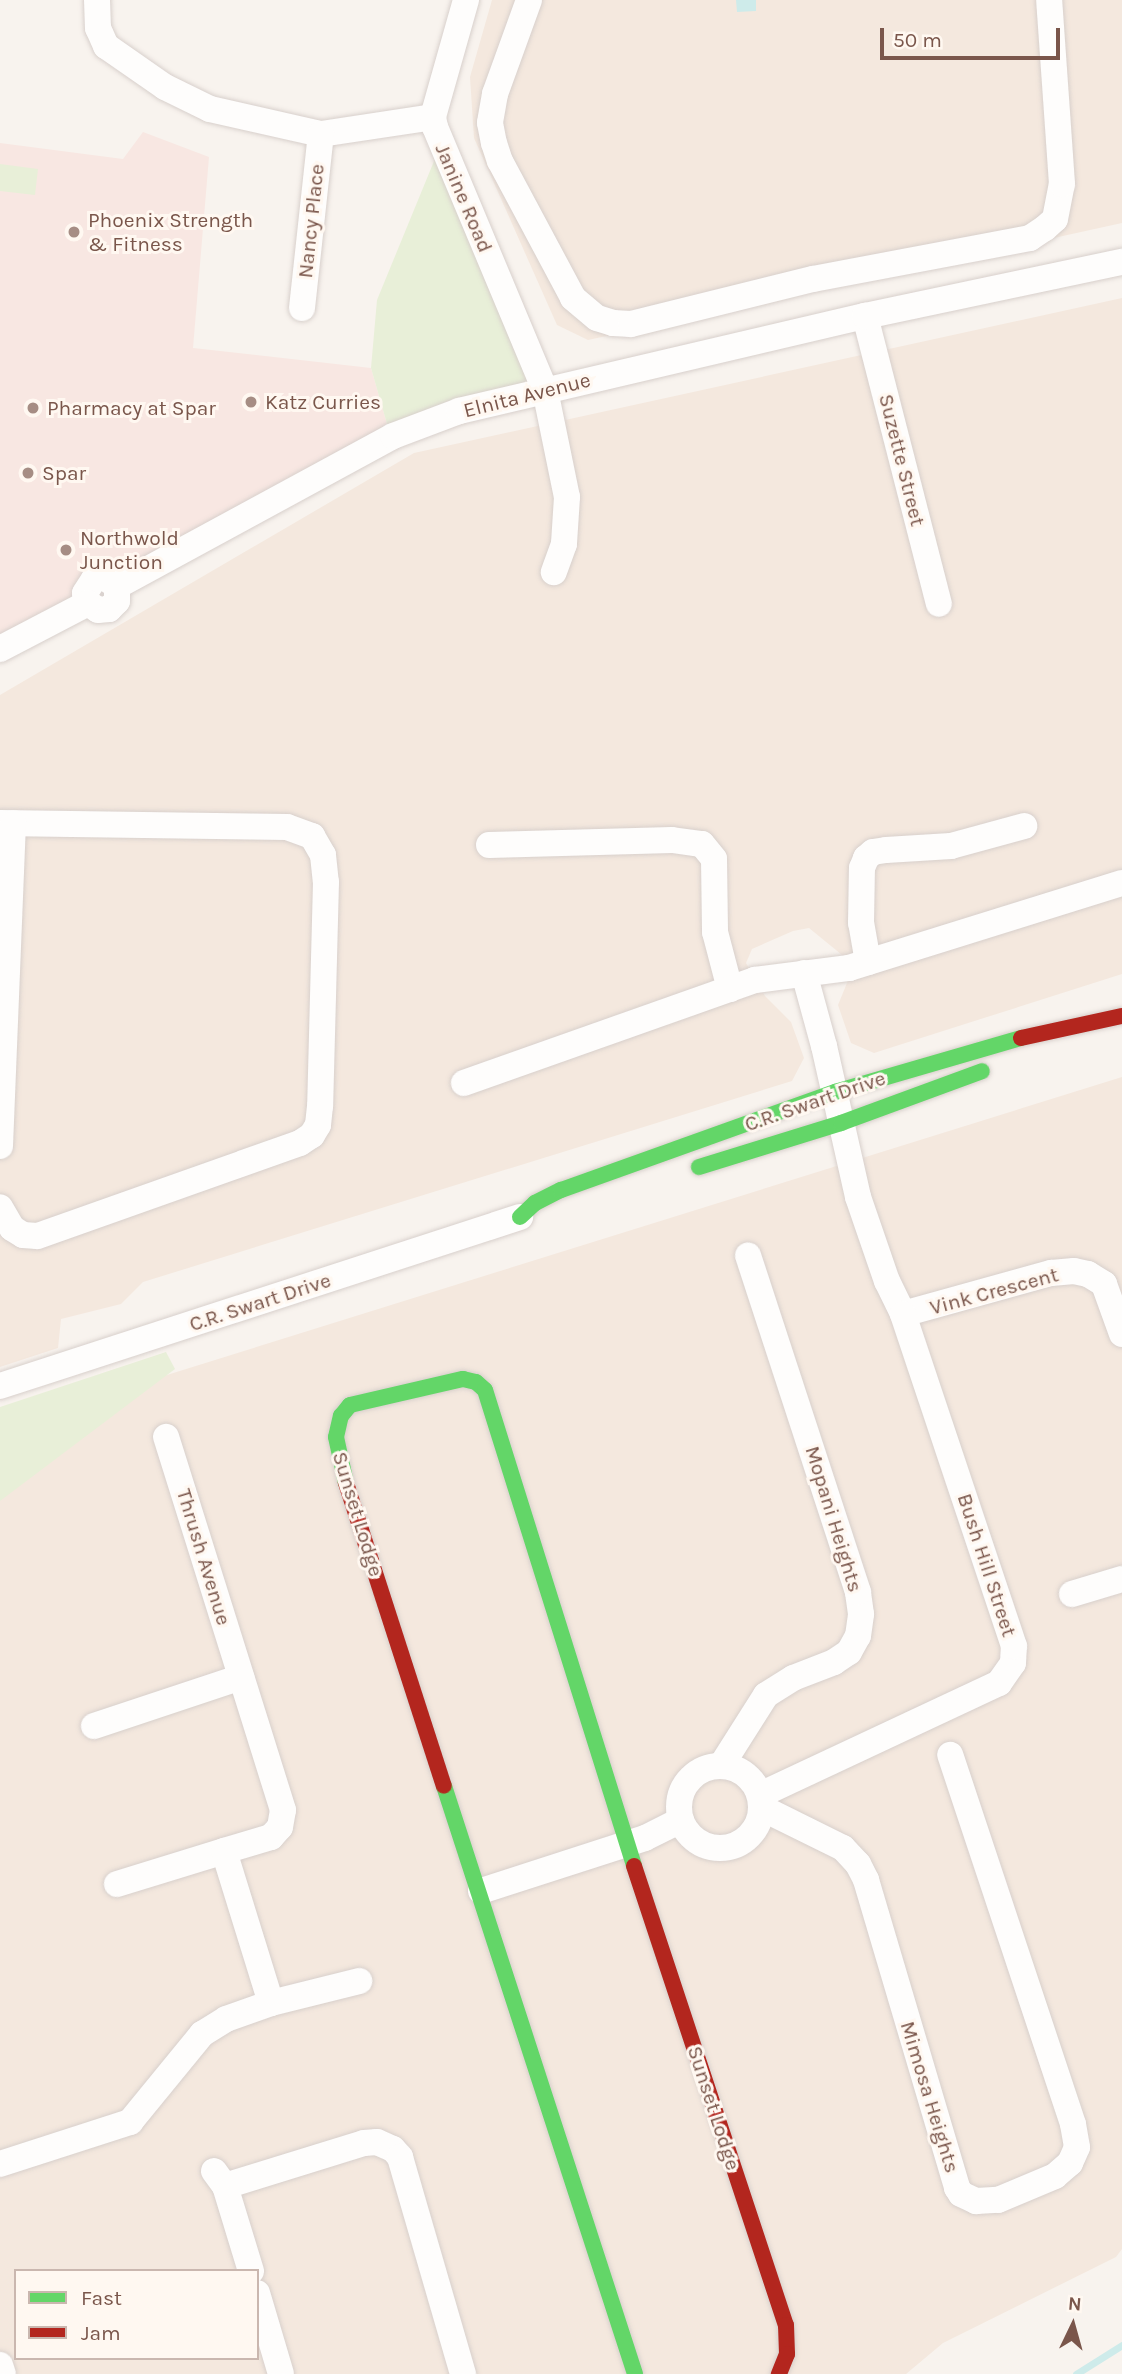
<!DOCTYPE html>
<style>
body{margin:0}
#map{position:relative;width:1122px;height:2374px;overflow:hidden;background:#f8f3ee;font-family:Karla,sans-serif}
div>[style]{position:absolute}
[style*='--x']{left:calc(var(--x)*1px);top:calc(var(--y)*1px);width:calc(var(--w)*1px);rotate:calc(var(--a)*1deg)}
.residential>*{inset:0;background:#f4e8de}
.commercial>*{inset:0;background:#f8e7e2}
.green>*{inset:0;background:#e8efd8}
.water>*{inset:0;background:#ceebea}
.stream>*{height:7px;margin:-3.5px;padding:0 3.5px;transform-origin:3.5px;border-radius:3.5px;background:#ceebea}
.roads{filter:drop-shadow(0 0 2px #d8d0cc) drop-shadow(0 0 2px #d8d0cc)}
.street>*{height:26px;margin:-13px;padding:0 13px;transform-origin:13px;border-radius:13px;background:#fefdfc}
.street>.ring{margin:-13px;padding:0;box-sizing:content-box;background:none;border:26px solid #fefdfc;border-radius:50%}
.fast>*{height:16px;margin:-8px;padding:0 8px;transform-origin:8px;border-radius:8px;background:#63d668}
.jam>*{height:16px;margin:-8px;padding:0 8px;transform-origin:8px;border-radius:8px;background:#b3261e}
.dots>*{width:19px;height:19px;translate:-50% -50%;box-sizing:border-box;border:4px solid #fff8f1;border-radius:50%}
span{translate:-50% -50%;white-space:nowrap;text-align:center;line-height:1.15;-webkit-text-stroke:6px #fff8f1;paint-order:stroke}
.street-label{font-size:21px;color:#7a564b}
.poi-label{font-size:21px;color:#7a564b}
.left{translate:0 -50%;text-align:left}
.legend{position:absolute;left:14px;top:2269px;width:245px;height:91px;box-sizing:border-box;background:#fff8f1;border:2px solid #cab7af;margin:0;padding:9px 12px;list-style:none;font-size:21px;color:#7a564b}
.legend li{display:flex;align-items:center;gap:14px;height:35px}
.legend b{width:35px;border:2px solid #cab7af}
.north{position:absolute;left:1038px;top:2290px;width:70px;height:70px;-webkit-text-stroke:5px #fff8f1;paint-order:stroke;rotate:5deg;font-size:19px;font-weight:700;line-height:28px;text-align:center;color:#7a564b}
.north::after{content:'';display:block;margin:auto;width:24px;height:32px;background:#7a564b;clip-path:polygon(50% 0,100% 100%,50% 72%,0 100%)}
.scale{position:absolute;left:880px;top:28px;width:180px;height:32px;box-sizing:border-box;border:4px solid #7a564b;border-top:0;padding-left:9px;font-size:21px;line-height:24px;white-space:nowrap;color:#7a564b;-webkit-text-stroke:5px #fff8f1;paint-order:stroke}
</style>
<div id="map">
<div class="residential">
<div style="clip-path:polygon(492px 0,1122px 0,1122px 223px,588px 340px,557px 325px,474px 138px,470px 77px)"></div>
<div style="clip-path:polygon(1122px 298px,1122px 974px,874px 1053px,851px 1043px,838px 1005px,847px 983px,847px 959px,809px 928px,793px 931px,752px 949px,746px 963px,765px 996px,791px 1022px,804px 1058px,792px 1081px,143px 1282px,121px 1304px,61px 1319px,58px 1348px,0 1367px,0 695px,414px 453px)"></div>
<div style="clip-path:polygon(evenodd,1122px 1077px,1122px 2249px,1116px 2257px,943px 2343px,906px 2374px,0 2374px,0 1427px,1122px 1077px,16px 2271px,257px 2271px,257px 2358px,16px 2358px,16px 2271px)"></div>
</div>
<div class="commercial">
<div style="clip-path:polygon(143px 132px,209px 157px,193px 348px,371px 368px,389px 431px,0 645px,0 143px,123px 159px)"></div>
</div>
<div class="green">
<div style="clip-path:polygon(439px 149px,538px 385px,389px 431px,371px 368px,377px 300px)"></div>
<div style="clip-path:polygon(0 164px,38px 169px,35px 195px,0 191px)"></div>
<div style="clip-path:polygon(166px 1352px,175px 1369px,0 1501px,0 1407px)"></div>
</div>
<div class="water">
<div style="clip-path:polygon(736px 0,756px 0,756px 11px,737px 12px)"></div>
</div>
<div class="stream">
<div style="--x:1076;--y:2374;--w:54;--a:-32.2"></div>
</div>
<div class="roads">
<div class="street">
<div style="--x:97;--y:0;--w:28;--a:88"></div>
<div style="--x:98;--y:28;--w:20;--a:66"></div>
<div style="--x:106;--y:46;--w:72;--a:34.8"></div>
<div style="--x:165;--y:87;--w:50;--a:26.1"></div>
<div style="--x:210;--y:109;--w:114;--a:12.7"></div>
<div style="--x:321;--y:134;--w:113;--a:-8.6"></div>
<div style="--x:466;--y:0;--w:122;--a:105.8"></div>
<div style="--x:433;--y:117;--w:10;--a:79"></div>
<div style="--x:435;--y:127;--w:285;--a:67.3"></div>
<div style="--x:545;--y:390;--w:109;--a:78.4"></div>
<div style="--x:567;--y:497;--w:47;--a:93.7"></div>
<div style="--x:564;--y:544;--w:30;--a:110"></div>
<div style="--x:529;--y:0;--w:100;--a:109.9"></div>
<div style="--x:495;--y:94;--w:29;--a:100"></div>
<div style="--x:490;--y:123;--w:20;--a:79"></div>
<div style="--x:494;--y:143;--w:19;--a:72"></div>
<div style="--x:500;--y:161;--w:155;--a:61.9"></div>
<div style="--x:573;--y:298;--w:31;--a:40"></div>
<div style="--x:597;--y:318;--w:17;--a:17"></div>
<div style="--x:613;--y:323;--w:18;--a:3"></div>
<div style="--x:631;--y:324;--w:187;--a:-13.9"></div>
<div style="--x:813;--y:279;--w:221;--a:-10.7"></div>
<div style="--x:1030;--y:238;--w:18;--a:-34"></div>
<div style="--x:1045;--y:228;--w:13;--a:-42"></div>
<div style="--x:1055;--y:219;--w:36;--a:-79"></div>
<div style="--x:1062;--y:184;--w:184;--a:-94"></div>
<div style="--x:302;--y:308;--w:175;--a:-83.8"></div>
<div style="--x:865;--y:316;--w:297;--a:75.6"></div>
<div style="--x:117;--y:586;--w:314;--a:-28.5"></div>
<div style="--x:393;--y:436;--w:71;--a:-20.7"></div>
<div style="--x:459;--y:411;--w:417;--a:-13.2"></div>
<div style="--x:865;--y:316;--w:263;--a:-11.9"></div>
<div style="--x:88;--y:603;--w:10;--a:-107"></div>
<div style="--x:85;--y:593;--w:17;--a:-57"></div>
<div style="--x:94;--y:579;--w:10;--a:-11"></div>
<div style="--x:104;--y:577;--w:16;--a:35"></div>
<div style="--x:88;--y:603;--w:12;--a:35"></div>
<div style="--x:98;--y:610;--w:11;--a:-5"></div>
<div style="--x:109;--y:609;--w:11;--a:-45"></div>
<div style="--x:117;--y:601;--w:15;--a:-90"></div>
<div style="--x:0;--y:649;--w:99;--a:-27.6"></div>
<div style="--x:0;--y:823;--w:287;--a:0.8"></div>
<div style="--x:287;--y:827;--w:27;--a:20"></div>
<div style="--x:312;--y:836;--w:22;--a:60"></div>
<div style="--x:323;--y:855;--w:27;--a:84"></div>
<div style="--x:326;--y:882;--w:224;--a:91.5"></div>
<div style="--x:320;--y:1106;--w:19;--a:96"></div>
<div style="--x:318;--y:1125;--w:12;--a:121"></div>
<div style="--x:312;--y:1135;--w:14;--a:146"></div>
<div style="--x:300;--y:1143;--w:279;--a:160.5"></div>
<div style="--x:37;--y:1236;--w:14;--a:-176"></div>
<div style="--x:23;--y:1235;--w:13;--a:-148"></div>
<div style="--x:12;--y:1228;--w:24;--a:-120"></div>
<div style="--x:489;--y:845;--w:183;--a:-1.6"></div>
<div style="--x:672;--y:840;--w:30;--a:8"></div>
<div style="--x:702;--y:844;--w:19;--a:51"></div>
<div style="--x:714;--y:859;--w:73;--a:89.2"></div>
<div style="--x:715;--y:932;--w:59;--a:75.3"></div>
<div style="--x:868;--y:962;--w:40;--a:-100"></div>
<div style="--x:861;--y:923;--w:55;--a:-89"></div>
<div style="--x:862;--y:868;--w:11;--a:-68"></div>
<div style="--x:866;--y:858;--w:9;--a:-41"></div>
<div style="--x:873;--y:852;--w:13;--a:-9"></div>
<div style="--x:886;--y:850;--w:65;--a:-3.5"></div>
<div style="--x:951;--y:846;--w:76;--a:-15.3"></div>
<div style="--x:804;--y:973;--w:76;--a:74.7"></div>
<div style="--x:824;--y:1046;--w:155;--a:77.3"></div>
<div style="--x:858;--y:1197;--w:89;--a:71"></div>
<div style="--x:887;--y:1281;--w:37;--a:64"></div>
<div style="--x:903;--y:1314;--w:154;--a:-15.5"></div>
<div style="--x:1051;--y:1273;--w:23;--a:-5"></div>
<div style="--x:1074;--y:1271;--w:14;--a:12"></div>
<div style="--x:1088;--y:1274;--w:19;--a:32"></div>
<div style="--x:1104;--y:1284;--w:53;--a:70.2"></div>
<div style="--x:464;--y:1083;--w:309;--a:-19.5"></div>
<div style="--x:755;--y:980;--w:95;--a:-7.3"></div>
<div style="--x:849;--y:968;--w:286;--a:-17.3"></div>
<div style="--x:0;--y:1146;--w:323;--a:-87.7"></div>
<div style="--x:0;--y:1386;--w:547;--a:-18"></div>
<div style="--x:1072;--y:1594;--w:52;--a:-16.7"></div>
<div style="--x:94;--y:1726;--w:155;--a:-18.4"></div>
<div class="ring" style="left:679px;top:1766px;width:56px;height:56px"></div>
<div style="--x:721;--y:1766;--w:84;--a:-57.6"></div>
<div style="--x:766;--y:1695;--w:32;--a:-32"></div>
<div style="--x:793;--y:1678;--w:44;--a:-21.3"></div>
<div style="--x:834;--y:1662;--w:18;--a:-34"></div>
<div style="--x:849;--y:1652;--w:18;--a:-61"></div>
<div style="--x:858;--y:1636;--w:22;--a:-82"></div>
<div style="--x:861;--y:1614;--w:22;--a:-98"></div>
<div style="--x:858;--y:1592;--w:354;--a:-108.1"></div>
<div style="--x:760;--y:1795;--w:264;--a:-25.1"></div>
<div style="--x:999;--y:1683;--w:24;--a:-55"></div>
<div style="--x:1013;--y:1663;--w:17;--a:-87"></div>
<div style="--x:1014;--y:1646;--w:350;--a:-108.5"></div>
<div style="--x:762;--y:1808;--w:90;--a:26.3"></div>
<div style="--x:843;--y:1848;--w:22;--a:47"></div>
<div style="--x:858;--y:1864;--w:18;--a:63"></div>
<div style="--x:866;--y:1880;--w:321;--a:73.5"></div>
<div style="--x:957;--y:2188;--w:7;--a:56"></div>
<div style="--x:961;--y:2194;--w:17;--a:25"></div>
<div style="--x:976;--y:2201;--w:22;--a:-3"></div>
<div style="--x:998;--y:2200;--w:62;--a:-22.8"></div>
<div style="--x:1055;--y:2176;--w:20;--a:-41"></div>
<div style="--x:1070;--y:2163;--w:17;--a:-66"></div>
<div style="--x:1077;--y:2147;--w:23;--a:-100"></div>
<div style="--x:1073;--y:2124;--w:389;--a:-108.4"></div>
<div style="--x:117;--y:1884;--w:112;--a:-17.1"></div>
<div style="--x:481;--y:1891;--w:172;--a:-17.9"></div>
<div style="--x:645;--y:1838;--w:40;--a:-26.6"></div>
<div style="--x:271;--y:2003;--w:91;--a:-14"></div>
<div style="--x:0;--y:2164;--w:137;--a:-17.9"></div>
<div style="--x:130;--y:2122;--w:114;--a:-50.7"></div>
<div style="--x:202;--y:2034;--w:28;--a:-32"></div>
<div style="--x:226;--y:2019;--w:48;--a:-19.6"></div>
<div style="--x:271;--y:2003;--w:159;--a:-107.2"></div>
<div style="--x:224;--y:1851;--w:49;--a:-16.6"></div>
<div style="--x:271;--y:1837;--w:13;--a:-48"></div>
<div style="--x:280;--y:1827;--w:17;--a:-80"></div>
<div style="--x:283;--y:1810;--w:391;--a:-107.4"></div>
<div style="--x:214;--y:2171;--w:19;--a:54"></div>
<div style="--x:225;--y:2186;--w:145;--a:-17.2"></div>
<div style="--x:364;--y:2143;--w:13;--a:-4"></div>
<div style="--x:377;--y:2142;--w:17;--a:24"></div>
<div style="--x:393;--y:2149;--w:11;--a:49"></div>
<div style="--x:400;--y:2157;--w:226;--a:73.8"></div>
<div style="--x:225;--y:2186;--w:89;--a:73"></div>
<div style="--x:257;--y:2293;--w:84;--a:73.5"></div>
<div style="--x:0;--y:2365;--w:9;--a:72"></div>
</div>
<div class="fast">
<div style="--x:699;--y:1167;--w:149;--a:-17.2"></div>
<div style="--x:841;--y:1123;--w:150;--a:-20.2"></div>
<div style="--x:520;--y:1217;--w:21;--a:-43"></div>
<div style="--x:535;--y:1203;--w:29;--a:-27"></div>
<div style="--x:561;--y:1190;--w:291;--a:-19.7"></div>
<div style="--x:835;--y:1092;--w:194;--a:-16.2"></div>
<div style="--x:346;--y:1483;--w:47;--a:-102.3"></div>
<div style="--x:336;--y:1437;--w:22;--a:-77"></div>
<div style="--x:341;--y:1416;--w:14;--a:-51"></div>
<div style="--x:350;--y:1405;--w:116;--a:-13"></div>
<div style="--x:463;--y:1379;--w:13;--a:13"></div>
<div style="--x:476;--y:1382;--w:12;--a:42"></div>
<div style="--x:485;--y:1390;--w:499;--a:72.6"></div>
<div style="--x:444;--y:1786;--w:618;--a:72"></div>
</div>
<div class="jam">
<div style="--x:1021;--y:1038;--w:103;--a:-12.3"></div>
<div style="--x:346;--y:1483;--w:318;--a:72.1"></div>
<div style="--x:634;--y:1866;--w:484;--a:71.7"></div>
<div style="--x:786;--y:2325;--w:29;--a:88"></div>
<div style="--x:787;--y:2354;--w:22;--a:112"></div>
</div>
</div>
<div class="dots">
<div style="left:74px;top:232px;background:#a68d84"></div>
<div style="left:251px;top:402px;background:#a68d84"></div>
<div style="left:33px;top:408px;background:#a68d84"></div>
<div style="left:28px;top:473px;background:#a68d84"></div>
<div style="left:66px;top:550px;background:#a68d84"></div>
</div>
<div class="street-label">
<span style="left:464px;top:198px;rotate:67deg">Janine Road</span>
<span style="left:311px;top:221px;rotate:-84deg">Nancy Place</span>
<span style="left:527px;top:395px;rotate:-14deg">Elnita Avenue</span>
<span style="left:902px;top:460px;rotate:76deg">Suzette Street</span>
<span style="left:815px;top:1101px;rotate:-19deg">C.R. Swart Drive</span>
<span style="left:994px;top:1291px;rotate:-15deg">Vink Crescent</span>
<span style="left:260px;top:1302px;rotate:-18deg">C.R. Swart Drive</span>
<span style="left:358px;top:1514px;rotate:73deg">Sunset Lodge</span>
<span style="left:834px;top:1519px;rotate:73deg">Mopani Heights</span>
<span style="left:204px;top:1557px;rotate:73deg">Thrush Avenue</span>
<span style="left:987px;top:1565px;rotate:72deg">Bush Hill Street</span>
<span style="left:930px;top:2097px;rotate:73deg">Mimosa Heights</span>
<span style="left:714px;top:2108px;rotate:72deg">Sunset Lodge</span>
</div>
<div class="poi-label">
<span class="left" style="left:88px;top:232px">Phoenix Strength<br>&amp; Fitness</span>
<span class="left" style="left:265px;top:402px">Katz Curries</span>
<span class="left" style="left:47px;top:408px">Pharmacy at Spar</span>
<span class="left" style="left:42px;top:473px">Spar</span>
<span class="left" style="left:80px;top:550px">Northwold<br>Junction</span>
</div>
<ul class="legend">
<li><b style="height:9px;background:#63d668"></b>Fast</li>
<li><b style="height:9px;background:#b3261e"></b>Jam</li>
</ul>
<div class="north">N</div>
<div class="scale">50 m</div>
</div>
